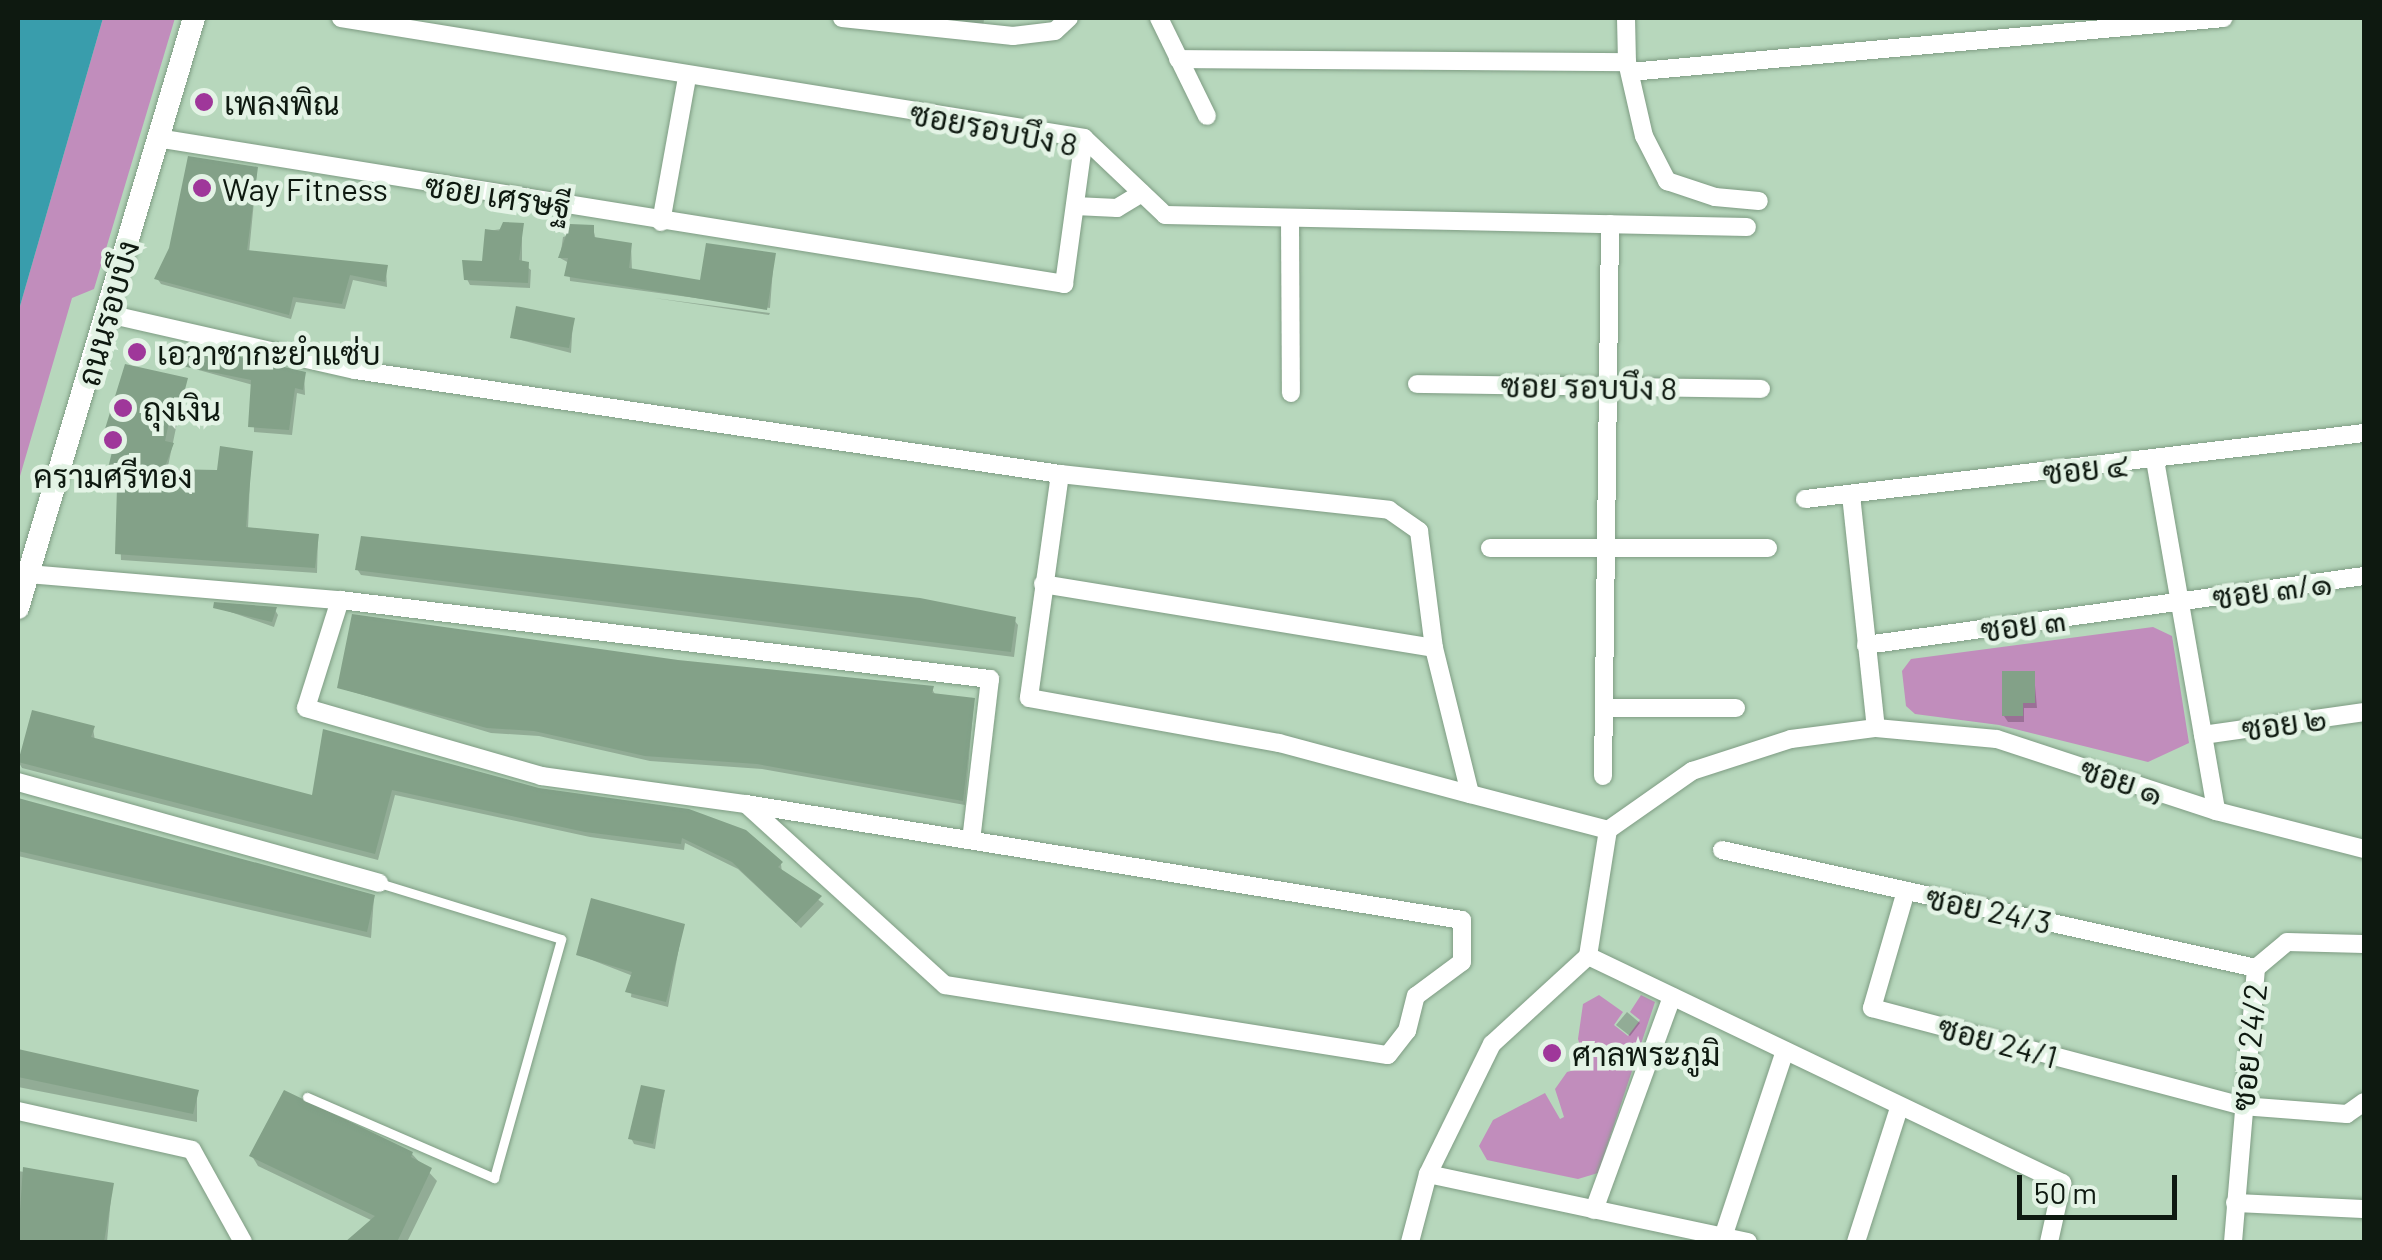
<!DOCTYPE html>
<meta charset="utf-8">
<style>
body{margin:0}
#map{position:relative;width:2382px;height:1260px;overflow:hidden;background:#b7d7bc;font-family:Barlow,Sarabun,sans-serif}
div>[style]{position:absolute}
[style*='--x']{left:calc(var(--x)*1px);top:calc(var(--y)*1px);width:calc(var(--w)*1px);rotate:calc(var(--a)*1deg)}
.green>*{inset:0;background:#c18dbc}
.water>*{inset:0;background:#399dac}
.shadow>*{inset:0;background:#0003}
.building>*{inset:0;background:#83a188}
.roads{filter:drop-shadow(0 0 2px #7e9c83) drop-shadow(0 0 2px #7e9c83)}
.service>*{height:9px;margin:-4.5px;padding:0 4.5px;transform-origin:4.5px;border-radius:4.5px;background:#fff}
.minor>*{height:18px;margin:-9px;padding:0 9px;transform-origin:9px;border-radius:9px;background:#fff}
.tertiary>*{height:22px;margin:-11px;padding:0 11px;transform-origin:11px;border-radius:11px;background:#fff}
.dots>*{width:28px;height:28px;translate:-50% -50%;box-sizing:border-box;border:5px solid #e3f3e5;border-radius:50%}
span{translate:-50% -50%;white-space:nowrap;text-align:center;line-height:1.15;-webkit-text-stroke:9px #e3f3e5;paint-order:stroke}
.poi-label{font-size:32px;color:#0e1910}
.left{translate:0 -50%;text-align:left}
.street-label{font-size:32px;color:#0e1910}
.frame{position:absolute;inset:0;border:20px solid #0e1910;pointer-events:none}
.scale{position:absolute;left:2017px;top:1175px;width:160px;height:45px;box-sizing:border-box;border:5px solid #0e1910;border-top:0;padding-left:12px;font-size:30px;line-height:35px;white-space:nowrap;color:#0e1910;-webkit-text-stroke:8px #e3f3e5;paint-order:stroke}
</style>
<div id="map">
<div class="green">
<div style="clip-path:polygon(103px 18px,175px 18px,94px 289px,72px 298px,18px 483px,18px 313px)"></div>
<div style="clip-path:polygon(2153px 627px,2172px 636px,2189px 743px,2148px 762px,1999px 725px,1915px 714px,1906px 706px,1902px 671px,1911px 659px)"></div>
<div style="clip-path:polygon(1599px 995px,1623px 1012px,1614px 1025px,1628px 1036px,1640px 1020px,1630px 1012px,1641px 995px,1655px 1002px,1598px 1173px,1578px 1179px,1487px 1160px,1479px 1146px,1493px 1120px,1545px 1093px,1560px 1119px,1564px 1117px,1555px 1089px,1567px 1072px,1586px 1067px,1578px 1039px,1583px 1004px)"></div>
</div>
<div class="water">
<div style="clip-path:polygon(18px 18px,103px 18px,18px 313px)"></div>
</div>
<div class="shadow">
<div style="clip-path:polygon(894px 18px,984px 18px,983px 30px)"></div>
<div style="clip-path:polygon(257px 170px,249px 253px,386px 268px,387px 287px,353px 280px,345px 309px,296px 302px,291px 319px,161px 284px,157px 278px)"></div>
<div style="clip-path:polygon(522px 226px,522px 263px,531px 270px,530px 288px,470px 285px,467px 279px,484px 264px,488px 231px)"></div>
<div style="clip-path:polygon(593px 228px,596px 240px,631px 245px,632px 271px,702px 282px,774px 255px,770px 308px,570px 281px,569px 263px,560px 258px,563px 237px)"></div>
<div style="clip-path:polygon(654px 298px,770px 313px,769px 315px)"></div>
<div style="clip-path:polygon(573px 320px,571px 353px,513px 338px)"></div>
<div style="clip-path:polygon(184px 366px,304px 374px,305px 395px,297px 393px,292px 435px,254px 432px,253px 385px)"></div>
<div style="clip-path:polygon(186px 380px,167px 471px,219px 472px,251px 453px,248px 529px,318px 536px,317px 573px,121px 560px,119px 491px,107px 483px,114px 453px,103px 445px)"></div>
<div style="clip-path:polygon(357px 569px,1014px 620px,1018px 625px,1014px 657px,361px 575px)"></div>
<div style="clip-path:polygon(216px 607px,275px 610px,278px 615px,274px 627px)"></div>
<div style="clip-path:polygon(678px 663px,932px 689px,936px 696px,974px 700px,965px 805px,762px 769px,650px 761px,539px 736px,491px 733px,340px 688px)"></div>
<div style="clip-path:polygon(2034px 674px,2037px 708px,2024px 708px,2024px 722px,2008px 722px,2004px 716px)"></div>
<div style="clip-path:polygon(93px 728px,95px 741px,314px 798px,325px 732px,781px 864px,782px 873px,824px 904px,801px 928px,738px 869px,685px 843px,684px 850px,590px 837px,395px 795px,378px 860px,22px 768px,18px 761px)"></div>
<div style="clip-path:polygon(18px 801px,374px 897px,371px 938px,18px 856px)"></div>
<div style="clip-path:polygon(683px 926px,668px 1007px,631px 997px,633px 976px,579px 955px)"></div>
<div style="clip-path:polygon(1627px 1012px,1640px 1023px,1630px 1036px,1616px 1025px)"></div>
<div style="clip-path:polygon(18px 1052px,197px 1092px,197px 1122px,18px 1087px)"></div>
<div style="clip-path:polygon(664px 1092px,655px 1149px,634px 1144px,631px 1138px)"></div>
<div style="clip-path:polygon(412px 1154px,437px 1181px,407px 1242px,349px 1242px,373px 1221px,258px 1166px,252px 1156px)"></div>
<div style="clip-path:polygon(18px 1171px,112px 1186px,107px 1242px,18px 1242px)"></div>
</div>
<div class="building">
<div style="clip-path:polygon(188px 156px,258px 167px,247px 250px,388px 265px,385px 282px,350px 275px,342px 304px,293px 297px,289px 315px,154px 279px,169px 248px)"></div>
<div style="clip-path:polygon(503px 222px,524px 223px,519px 260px,529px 262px,528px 283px,464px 280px,462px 260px,482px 261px,485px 229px,499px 231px)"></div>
<div style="clip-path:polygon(570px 224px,594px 225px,594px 237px,632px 243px,629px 268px,700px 280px,706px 243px,776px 253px,767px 310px,564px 276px,568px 258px,558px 258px)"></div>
<div style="clip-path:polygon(516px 306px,575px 318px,569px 348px,510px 338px)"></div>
<div style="clip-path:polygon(185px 344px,306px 372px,303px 390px,295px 388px,289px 430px,248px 427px,251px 380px,182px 366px)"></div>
<div style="clip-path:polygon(125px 364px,188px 378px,182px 401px,174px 399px,165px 441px,174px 443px,164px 469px,217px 470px,220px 446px,253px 451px,246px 527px,319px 534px,315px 568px,115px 554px,117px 487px,104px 484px,113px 448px,100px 445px)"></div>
<div style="clip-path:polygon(361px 536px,920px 598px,1016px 617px,1011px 652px,355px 570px)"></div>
<div style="clip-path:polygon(214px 602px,277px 607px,272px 622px,213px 608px)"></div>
<div style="clip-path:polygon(352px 614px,678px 660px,934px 686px,932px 693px,975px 698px,963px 801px,757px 764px,645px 756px,534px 731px,487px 728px,337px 688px)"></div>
<div style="clip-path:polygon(2002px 671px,2035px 671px,2035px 703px,2023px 703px,2023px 716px,2002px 716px)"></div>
<div style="clip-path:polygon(32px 710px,95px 726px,91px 737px,312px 795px,323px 729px,539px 788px,689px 809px,746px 830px,783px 862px,778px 867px,822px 896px,796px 923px,732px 862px,682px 838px,681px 844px,585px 832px,392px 790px,375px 854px,18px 762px)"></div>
<div style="clip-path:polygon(18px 798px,375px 895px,367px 932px,18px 851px)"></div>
<div style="clip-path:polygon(591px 898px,685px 924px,666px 1002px,625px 992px,632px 972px,576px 955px)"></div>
<div style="clip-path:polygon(18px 1049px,199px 1090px,193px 1114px,18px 1077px)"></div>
<div style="clip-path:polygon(641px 1085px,665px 1090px,653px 1144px,628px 1139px)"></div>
<div style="clip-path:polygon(284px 1090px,413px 1152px,411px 1157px,432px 1168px,397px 1242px,345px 1242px,375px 1216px,249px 1156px)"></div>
<div style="clip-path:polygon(23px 1167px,114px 1183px,104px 1242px,18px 1242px)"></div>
</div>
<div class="roads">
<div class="service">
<div style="--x:307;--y:1097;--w:204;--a:23.4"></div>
<div style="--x:494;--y:1178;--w:248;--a:-74.3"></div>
<div style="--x:561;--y:939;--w:190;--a:-162.9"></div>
</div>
<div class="minor">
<div style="--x:341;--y:18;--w:753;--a:9.17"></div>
<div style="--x:1084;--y:138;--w:112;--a:43.5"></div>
<div style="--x:1165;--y:215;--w:582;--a:1.18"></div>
<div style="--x:842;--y:18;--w:172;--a:6"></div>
<div style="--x:1013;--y:36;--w:42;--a:-6.8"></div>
<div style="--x:1055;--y:31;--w:19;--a:-43"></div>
<div style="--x:1159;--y:18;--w:109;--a:63.9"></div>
<div style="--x:1626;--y:18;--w:44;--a:88.7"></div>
<div style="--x:1627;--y:62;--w:76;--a:77.1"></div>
<div style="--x:1644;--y:136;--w:51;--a:62.9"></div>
<div style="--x:1667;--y:181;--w:51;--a:18.4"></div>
<div style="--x:1715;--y:197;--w:44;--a:5.2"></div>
<div style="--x:1178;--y:59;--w:449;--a:0.4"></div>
<div style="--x:1630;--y:72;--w:596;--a:-5.19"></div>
<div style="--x:157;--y:138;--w:919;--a:9.14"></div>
<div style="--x:1064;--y:284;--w:147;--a:-82.2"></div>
<div style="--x:1075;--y:206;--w:42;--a:2.7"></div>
<div style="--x:1117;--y:208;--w:29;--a:-31"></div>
<div style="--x:1290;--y:218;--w:175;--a:89.7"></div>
<div style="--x:661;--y:222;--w:146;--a:-79.8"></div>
<div style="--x:108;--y:314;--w:253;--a:12.8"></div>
<div style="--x:355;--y:370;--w:713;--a:8.39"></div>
<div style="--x:1060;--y:474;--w:331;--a:6.2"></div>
<div style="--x:1389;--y:510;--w:37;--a:35"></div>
<div style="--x:1419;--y:531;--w:118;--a:82.7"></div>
<div style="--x:1434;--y:648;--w:150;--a:76.1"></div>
<div style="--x:1470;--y:794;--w:143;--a:14.6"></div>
<div style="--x:1608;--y:830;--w:103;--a:-35.1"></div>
<div style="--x:1692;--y:771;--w:104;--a:-17.9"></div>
<div style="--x:1791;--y:739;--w:86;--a:-7.4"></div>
<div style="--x:1876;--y:728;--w:121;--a:5.2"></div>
<div style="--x:1997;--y:739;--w:231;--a:18.2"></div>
<div style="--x:2216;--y:811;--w:153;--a:14.4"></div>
<div style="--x:1417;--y:384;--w:344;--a:0.8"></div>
<div style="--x:2155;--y:460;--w:356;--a:80.1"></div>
<div style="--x:1060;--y:474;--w:226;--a:97.9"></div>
<div style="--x:1029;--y:698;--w:254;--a:10.2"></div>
<div style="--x:1279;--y:743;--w:198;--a:15"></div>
<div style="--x:1851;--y:495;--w:234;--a:83.9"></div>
<div style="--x:1805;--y:499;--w:563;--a:-6.73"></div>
<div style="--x:1490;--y:548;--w:278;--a:0"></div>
<div style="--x:28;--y:574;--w:313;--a:4.8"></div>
<div style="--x:340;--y:600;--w:655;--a:6.93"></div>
<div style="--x:990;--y:679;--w:162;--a:96.7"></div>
<div style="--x:1043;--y:584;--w:396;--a:9.3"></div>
<div style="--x:340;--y:600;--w:113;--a:107.5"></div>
<div style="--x:306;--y:708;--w:245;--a:16.1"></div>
<div style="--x:541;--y:776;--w:207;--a:7.8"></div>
<div style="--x:746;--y:804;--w:269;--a:42.3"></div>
<div style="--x:945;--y:985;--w:448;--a:9"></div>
<div style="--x:1388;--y:1055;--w:31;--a:-52"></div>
<div style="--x:1407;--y:1031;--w:36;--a:-76"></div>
<div style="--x:1416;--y:996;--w:57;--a:-36.5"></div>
<div style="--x:1462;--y:962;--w:42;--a:-90"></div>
<div style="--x:1462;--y:920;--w:725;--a:-170.8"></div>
<div style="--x:1866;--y:645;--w:503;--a:-7.89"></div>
<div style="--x:1604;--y:708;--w:132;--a:0"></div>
<div style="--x:2203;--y:735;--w:163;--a:-8.1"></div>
<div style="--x:1603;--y:776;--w:552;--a:-89.27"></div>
<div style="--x:18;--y:782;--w:375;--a:15.6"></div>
<div style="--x:1722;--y:850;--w:547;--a:12.46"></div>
<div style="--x:1906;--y:891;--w:122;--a:106.2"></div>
<div style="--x:1872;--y:1008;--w:383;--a:14.8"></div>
<div style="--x:2242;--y:1106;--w:105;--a:4.4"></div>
<div style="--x:2347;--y:1114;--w:21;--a:-35"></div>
<div style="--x:1588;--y:956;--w:526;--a:25.59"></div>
<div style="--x:2062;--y:1183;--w:60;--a:102.4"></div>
<div style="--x:18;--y:1111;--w:178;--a:12.6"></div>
<div style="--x:192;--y:1150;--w:105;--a:61"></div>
<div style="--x:1428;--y:1174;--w:327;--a:12"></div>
<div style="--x:2235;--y:1203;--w:129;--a:2.7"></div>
<div style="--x:1594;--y:1210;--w:227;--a:-69.9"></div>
<div style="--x:1723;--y:1237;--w:196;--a:-71.6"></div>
<div style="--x:1410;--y:1242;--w:70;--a:-75.2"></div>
<div style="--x:1428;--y:1174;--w:145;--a:-63.8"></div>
<div style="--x:1492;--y:1044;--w:130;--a:-42.5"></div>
<div style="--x:1588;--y:956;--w:128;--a:-81"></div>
<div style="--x:1856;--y:1242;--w:141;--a:-72.2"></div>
<div style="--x:2233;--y:1242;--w:275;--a:-85.2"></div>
<div style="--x:2256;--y:968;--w:40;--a:-40"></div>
<div style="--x:2287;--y:942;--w:77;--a:1.5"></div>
</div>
<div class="tertiary">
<div style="--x:18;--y:608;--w:616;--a:-73.39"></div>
</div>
</div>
<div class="dots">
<div style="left:204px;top:102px;background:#9f379a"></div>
<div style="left:202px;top:188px;background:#9f379a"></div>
<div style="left:137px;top:352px;background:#9f379a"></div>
<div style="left:123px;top:408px;background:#9f379a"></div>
<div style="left:113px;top:440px;background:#9f379a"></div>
<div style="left:1552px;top:1053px;background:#9f379a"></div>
</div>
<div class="poi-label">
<span class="left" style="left:224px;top:102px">เพลงพิณ</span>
<span class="left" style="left:222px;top:188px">Way Fitness</span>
<span class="left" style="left:157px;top:352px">เอวาชากะยำแซ่บ</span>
<span class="left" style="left:143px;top:408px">ถุงเงิน</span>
<span style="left:113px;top:475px">ครามศรีทอง</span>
<span class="left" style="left:1572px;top:1053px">ศาลพระภูมิ</span>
</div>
<div class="street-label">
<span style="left:994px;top:128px;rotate:11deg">ซอยรอบบึง 8</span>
<span style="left:498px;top:195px;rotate:9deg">ซอย เศรษฐี</span>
<span style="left:107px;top:313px;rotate:-74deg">ถนนรอบบึง</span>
<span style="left:1589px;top:386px;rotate:1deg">ซอย รอบบึง 8</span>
<span style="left:2085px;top:468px;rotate:-6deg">ซอย ๔</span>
<span style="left:2272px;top:589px;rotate:-8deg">ซอย ๓/๑</span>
<span style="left:2023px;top:624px;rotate:-8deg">ซอย ๓</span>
<span style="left:2284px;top:723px;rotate:-8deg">ซอย ๒</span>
<span style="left:2122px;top:780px;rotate:18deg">ซอย ๑</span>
<span style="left:1989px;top:909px;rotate:12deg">ซอย 24/3</span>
<span style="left:1998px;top:1041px;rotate:15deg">ซอย 24/1</span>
<span style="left:2248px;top:1047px;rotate:-84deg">ซอย 24/2</span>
</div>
<div class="frame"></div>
<div class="scale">50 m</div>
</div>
